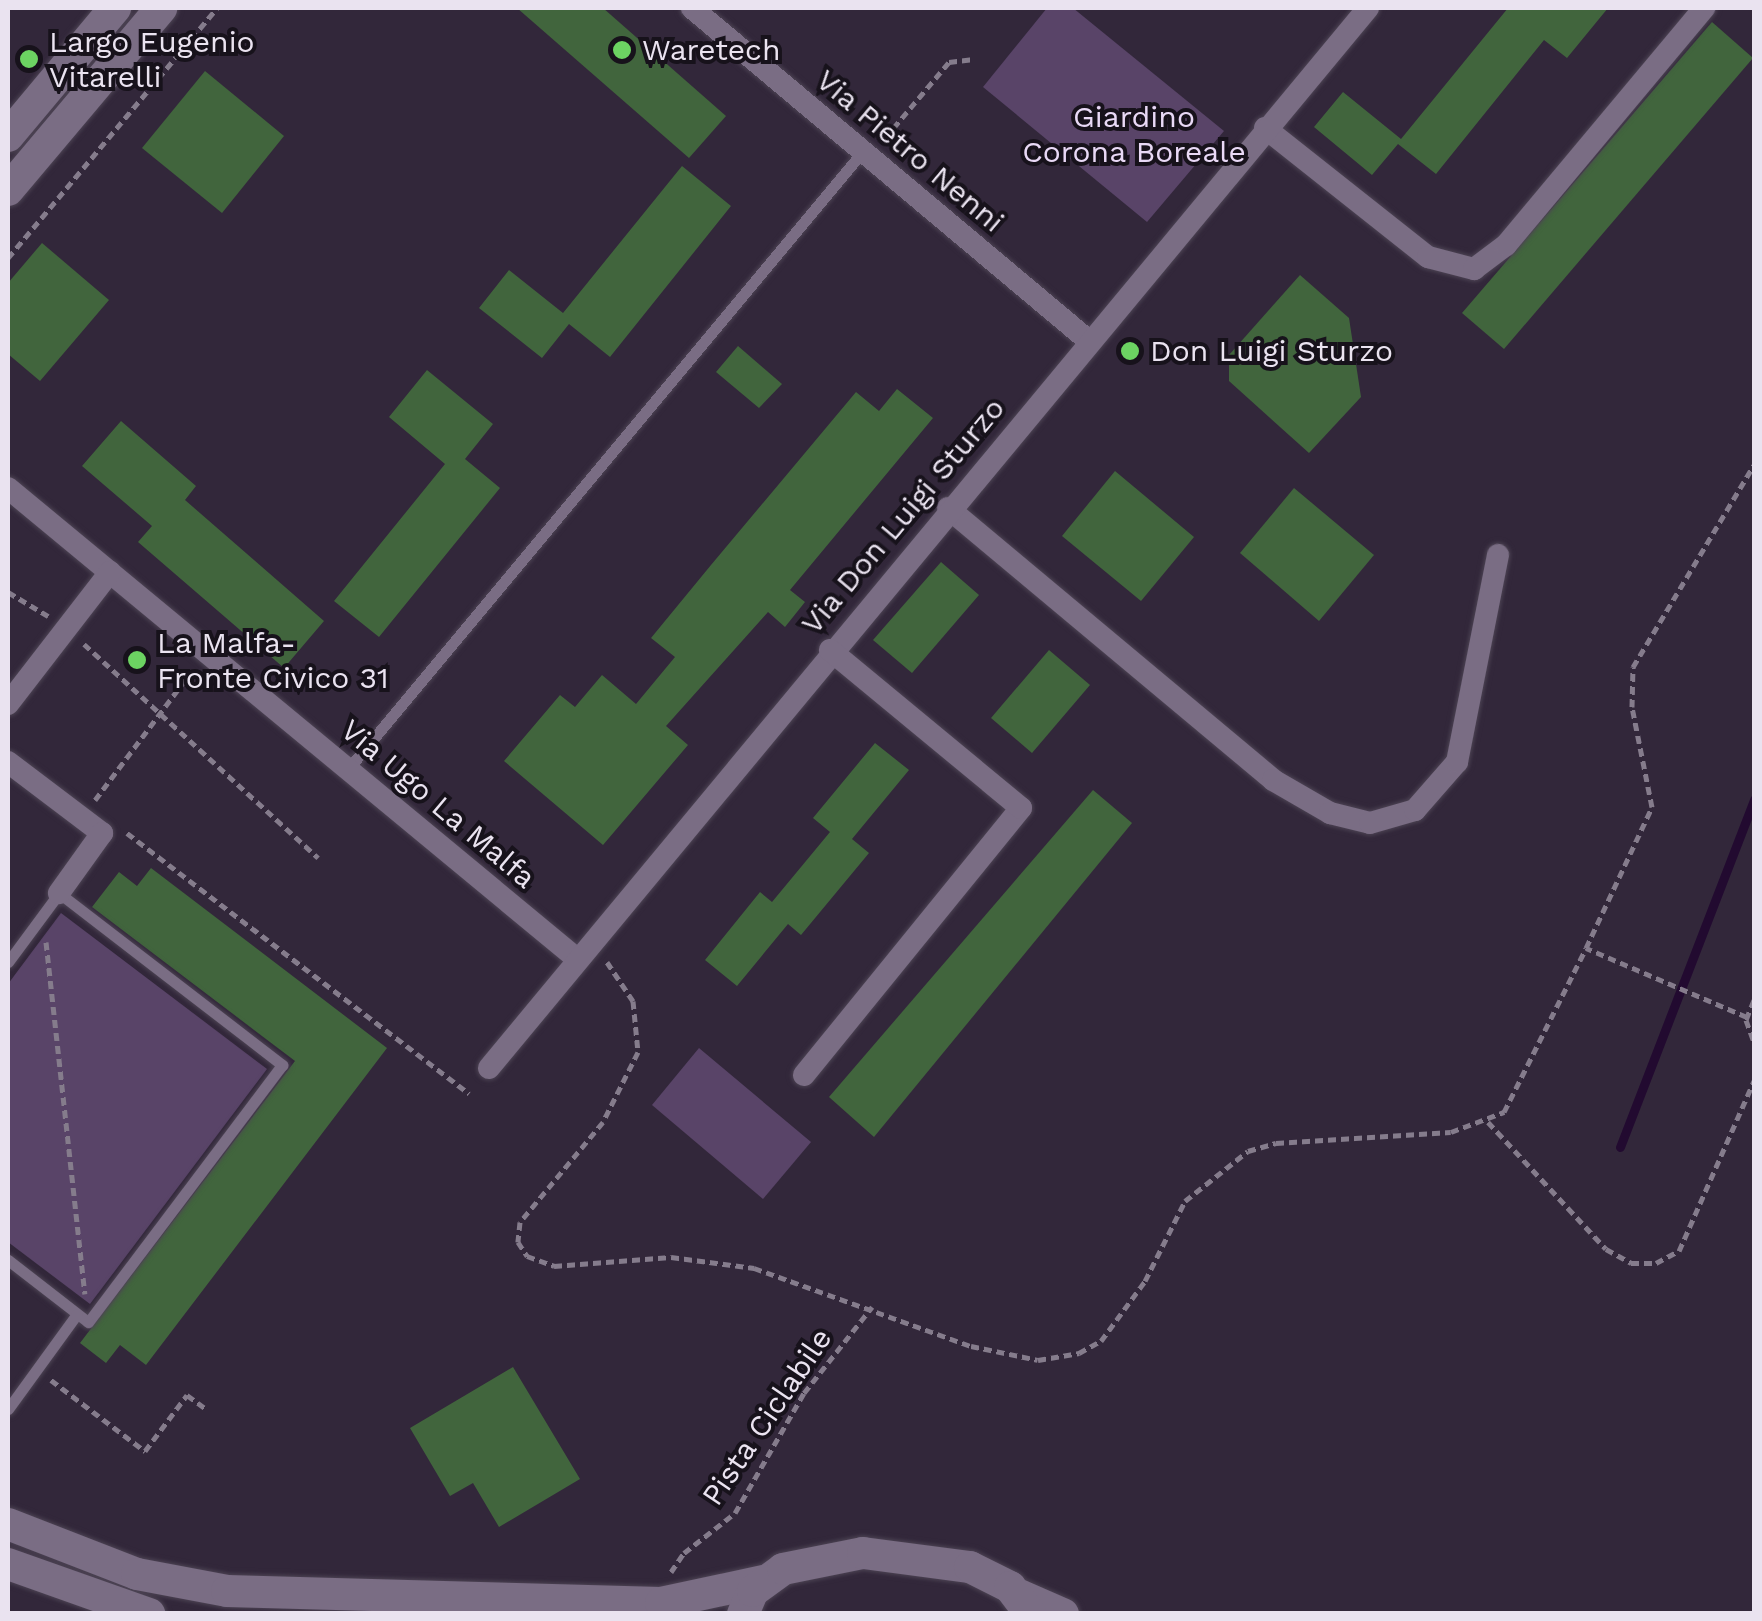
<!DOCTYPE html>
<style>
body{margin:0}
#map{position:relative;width:1762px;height:1621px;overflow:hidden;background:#32273a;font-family:"Work Sans",sans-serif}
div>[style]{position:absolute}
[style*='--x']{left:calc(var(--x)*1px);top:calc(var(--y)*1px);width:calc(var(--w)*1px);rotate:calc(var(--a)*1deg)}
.green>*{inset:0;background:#594468}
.stream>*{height:9px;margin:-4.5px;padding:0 4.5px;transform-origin:4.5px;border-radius:4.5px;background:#220a30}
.building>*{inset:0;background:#41653d}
.path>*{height:5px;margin-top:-2.5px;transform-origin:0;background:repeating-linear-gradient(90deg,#857c8c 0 8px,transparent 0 13px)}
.roads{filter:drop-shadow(0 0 2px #4c4353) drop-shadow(0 0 2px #4c4353)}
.lane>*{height:11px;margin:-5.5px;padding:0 5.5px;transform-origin:5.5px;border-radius:5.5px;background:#7a6d84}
.street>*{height:22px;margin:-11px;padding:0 11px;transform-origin:11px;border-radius:11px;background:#7a6d84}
.secondary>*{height:32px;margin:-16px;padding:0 16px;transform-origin:16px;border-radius:16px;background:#7a6d84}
.dots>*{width:28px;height:28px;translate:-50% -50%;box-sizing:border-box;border:5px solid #17121b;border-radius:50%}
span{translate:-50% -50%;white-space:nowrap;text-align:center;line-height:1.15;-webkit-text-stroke:8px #17121b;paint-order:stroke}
.poi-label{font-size:30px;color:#eae3f0}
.left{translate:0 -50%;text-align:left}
.park-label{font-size:30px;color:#e9d9f6}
.street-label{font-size:30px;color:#eae3f0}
.frame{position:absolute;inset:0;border:10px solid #eae3f0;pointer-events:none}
</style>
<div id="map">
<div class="green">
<div style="clip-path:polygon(1047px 8px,1073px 8px,1224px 131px,1147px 222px,983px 87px)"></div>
<div style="clip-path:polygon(61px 913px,267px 1069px,90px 1304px,8px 1242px,8px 984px)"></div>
<div style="clip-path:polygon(699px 1048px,811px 1142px,763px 1199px,652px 1105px)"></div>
</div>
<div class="stream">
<div style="--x:1620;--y:1147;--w:373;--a:-68.9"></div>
</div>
<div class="building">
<div style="clip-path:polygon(517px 8px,603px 8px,726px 116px,689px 158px)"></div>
<div style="clip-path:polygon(1508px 8px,1608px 8px,1567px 58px,1544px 40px,1436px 174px,1398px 144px,1372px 175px,1314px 127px,1343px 92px,1401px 139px)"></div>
<div style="clip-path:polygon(1712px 22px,1753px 58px,1504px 349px,1462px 313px)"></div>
<div style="clip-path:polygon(205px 71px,284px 136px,222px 213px,142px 148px)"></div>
<div style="clip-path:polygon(682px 166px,731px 206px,610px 357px,569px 324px,542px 358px,479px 308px,509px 270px,563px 313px)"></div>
<div style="clip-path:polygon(42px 243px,109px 300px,40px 381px,8px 354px,8px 283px)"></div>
<div style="clip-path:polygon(1300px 275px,1349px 318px,1361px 397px,1309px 453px,1229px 381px,1229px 355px)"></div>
<div style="clip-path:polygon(738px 346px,782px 384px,759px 408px,716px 372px)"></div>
<div style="clip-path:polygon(427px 370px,493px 424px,465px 459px,500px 488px,379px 637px,334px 601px,445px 464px,389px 417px)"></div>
<div style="clip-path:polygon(897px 389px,933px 418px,790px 590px,805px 602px,785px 627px,768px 612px,666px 726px,688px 745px,603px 845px,504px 761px,560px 695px,575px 707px,602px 675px,636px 704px,675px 657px,651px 638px,711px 565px,856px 392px,879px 411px)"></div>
<div style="clip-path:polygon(121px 421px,196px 486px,185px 500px,324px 621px,284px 668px,138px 542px,152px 526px,82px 466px)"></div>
<div style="clip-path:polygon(1115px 471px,1194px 537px,1141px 601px,1062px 536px)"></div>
<div style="clip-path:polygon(1294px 488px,1374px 555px,1319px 621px,1240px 553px)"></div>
<div style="clip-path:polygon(941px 562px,979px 595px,912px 673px,873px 640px)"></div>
<div style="clip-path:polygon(1049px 650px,1090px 685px,1032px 753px,991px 718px)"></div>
<div style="clip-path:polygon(875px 743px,909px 770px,852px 839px,869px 853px,801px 935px,788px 924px,737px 986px,705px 960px,760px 892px,772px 902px,830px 832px,813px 818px)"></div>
<div style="clip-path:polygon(1093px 790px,1132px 823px,874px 1137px,829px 1097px)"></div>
<div style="clip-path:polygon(151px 868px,387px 1048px,146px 1365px,120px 1345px,106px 1363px,80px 1343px,295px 1061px,92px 907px,119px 872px,137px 886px)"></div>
<div style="clip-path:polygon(513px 1367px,580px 1479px,499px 1527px,473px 1483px,450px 1496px,410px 1428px)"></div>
</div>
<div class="path">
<div style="--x:885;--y:138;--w:99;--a:-49.9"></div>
<div style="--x:949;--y:62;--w:23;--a:-7"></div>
<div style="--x:8;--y:258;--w:326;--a:-50.1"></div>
<div style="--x:8;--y:592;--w:47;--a:31"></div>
<div style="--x:84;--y:644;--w:317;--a:42.4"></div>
<div style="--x:95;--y:800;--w:160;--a:-53.1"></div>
<div style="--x:127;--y:833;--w:430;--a:37.3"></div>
<div style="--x:46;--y:942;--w:354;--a:83.7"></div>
<div style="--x:607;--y:962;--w:47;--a:56.3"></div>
<div style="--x:633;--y:1001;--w:51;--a:84.4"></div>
<div style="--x:638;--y:1052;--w:78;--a:116.6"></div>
<div style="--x:603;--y:1122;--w:130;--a:129.7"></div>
<div style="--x:520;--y:1222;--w:20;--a:96"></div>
<div style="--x:518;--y:1242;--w:17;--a:57"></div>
<div style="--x:527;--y:1256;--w:29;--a:20"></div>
<div style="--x:554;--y:1266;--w:117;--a:-4.4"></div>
<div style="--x:671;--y:1257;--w:84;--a:7.5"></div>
<div style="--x:754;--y:1268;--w:231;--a:19.8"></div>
<div style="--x:971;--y:1346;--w:68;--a:11.8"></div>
<div style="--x:1038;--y:1360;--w:42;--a:-9.7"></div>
<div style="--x:1079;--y:1353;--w:25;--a:-29"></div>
<div style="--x:1101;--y:1341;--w:74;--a:-53.7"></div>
<div style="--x:1145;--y:1281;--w:89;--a:-63.4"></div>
<div style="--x:1185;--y:1201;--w:80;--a:-38.4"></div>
<div style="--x:1248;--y:1151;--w:29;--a:-16"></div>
<div style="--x:1276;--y:1143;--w:175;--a:-3.6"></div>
<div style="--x:1451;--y:1132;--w:57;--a:-20.7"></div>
<div style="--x:1504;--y:1112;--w:183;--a:-63.4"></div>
<div style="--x:1754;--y:1000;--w:22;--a:112"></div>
<div style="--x:1746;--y:1020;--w:23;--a:70"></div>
<div style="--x:1747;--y:1017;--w:175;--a:-156.8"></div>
<div style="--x:1586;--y:948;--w:156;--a:-64.9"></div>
<div style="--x:1652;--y:807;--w:102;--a:-101.3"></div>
<div style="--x:1632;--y:707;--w:40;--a:-88.6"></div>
<div style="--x:1633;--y:667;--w:235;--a:-59.1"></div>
<div style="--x:1488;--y:1122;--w:173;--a:47.1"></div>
<div style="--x:1606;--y:1249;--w:29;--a:29"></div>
<div style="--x:1631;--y:1263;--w:25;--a:0"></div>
<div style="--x:1656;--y:1263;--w:26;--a:-28"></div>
<div style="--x:1679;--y:1251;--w:186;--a:-66.2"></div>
<div style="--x:51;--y:1380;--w:118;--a:37.1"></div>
<div style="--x:145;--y:1451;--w:70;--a:-53.1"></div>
<div style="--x:187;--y:1395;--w:22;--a:36"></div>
<div style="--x:671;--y:1572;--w:23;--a:-56"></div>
<div style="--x:684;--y:1553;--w:65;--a:-38.1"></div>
<div style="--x:735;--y:1513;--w:138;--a:-60.1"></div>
<div style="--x:804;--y:1393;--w:110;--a:-51.7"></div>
</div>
<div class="roads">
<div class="lane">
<div style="--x:349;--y:768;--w:803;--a:-50.2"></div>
<div style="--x:8;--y:962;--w:86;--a:-53.5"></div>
<div style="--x:59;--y:893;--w:282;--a:37.6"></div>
<div style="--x:282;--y:1065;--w:322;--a:127"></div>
<div style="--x:88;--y:1322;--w:101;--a:-142.2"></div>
<div style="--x:8;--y:1409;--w:117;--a:-54"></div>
</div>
<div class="street">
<div style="--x:692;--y:8;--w:518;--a:39.99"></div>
<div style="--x:1265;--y:128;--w:208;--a:38.4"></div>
<div style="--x:1428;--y:257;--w:48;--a:14.6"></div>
<div style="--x:1474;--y:269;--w:40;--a:-37"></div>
<div style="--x:1506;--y:245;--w:309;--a:-50.1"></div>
<div style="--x:8;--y:488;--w:737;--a:39.61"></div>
<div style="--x:948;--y:508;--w:424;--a:39.9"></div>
<div style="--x:1273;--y:780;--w:66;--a:30.1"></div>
<div style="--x:1330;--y:813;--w:41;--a:14"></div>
<div style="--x:1370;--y:823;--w:47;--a:-16.1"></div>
<div style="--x:1415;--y:810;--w:64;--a:-48.8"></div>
<div style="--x:1457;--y:762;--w:211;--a:-78.8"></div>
<div style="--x:8;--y:704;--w:167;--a:-52.3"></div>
<div style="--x:8;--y:762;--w:118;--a:37.1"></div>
<div style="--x:102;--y:833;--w:74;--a:125.6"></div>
<div style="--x:489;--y:1068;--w:1377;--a:-50.33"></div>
<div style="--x:804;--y:1075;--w:344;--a:-50.9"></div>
<div style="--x:1021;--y:808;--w:248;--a:-140.4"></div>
</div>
<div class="secondary">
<div style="--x:8;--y:136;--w:167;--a:-50.1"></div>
<div style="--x:8;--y:190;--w:238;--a:-49.9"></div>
<div style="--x:8;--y:1524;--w:138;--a:21.2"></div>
<div style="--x:137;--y:1574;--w:92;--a:10.7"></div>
<div style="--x:227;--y:1591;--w:434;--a:1.6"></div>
<div style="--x:661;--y:1603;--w:105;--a:-12.1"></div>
<div style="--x:8;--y:1564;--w:150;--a:19.5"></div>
<div style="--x:1019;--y:1595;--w:48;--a:23.4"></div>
<div style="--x:743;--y:1614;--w:25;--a:-67"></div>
<div style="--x:753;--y:1591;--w:37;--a:-36"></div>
<div style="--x:783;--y:1569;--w:82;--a:-11.3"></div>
<div style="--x:863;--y:1553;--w:108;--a:7.5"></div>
<div style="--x:970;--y:1567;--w:45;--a:26.6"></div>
<div style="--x:1010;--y:1587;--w:34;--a:53"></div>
</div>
</div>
<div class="dots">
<div style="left:622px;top:50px;background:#6cd362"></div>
<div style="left:29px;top:59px;background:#6cd362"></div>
<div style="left:1130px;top:351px;background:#6cd362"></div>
<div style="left:137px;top:660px;background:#6cd362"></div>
</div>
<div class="poi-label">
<span class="left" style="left:49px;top:59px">Largo Eugenio<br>Vitarelli</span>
<span class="left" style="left:642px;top:50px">Waretech</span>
<span class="left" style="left:1150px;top:351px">Don Luigi Sturzo</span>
<span class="left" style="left:157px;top:660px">La Malfa-<br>Fronte Civico 31</span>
</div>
<div class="park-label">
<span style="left:1134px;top:134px">Giardino<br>Corona Boreale</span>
</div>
<div class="street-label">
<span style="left:910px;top:151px;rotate:40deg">Via Pietro Nenni</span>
<span style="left:903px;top:516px;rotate:-50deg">Via Don Luigi Sturzo</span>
<span style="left:438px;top:804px;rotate:40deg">Via Ugo La Malfa</span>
<span style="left:767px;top:1417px;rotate:-56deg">Pista Ciclabile</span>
</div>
<div class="frame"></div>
</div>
